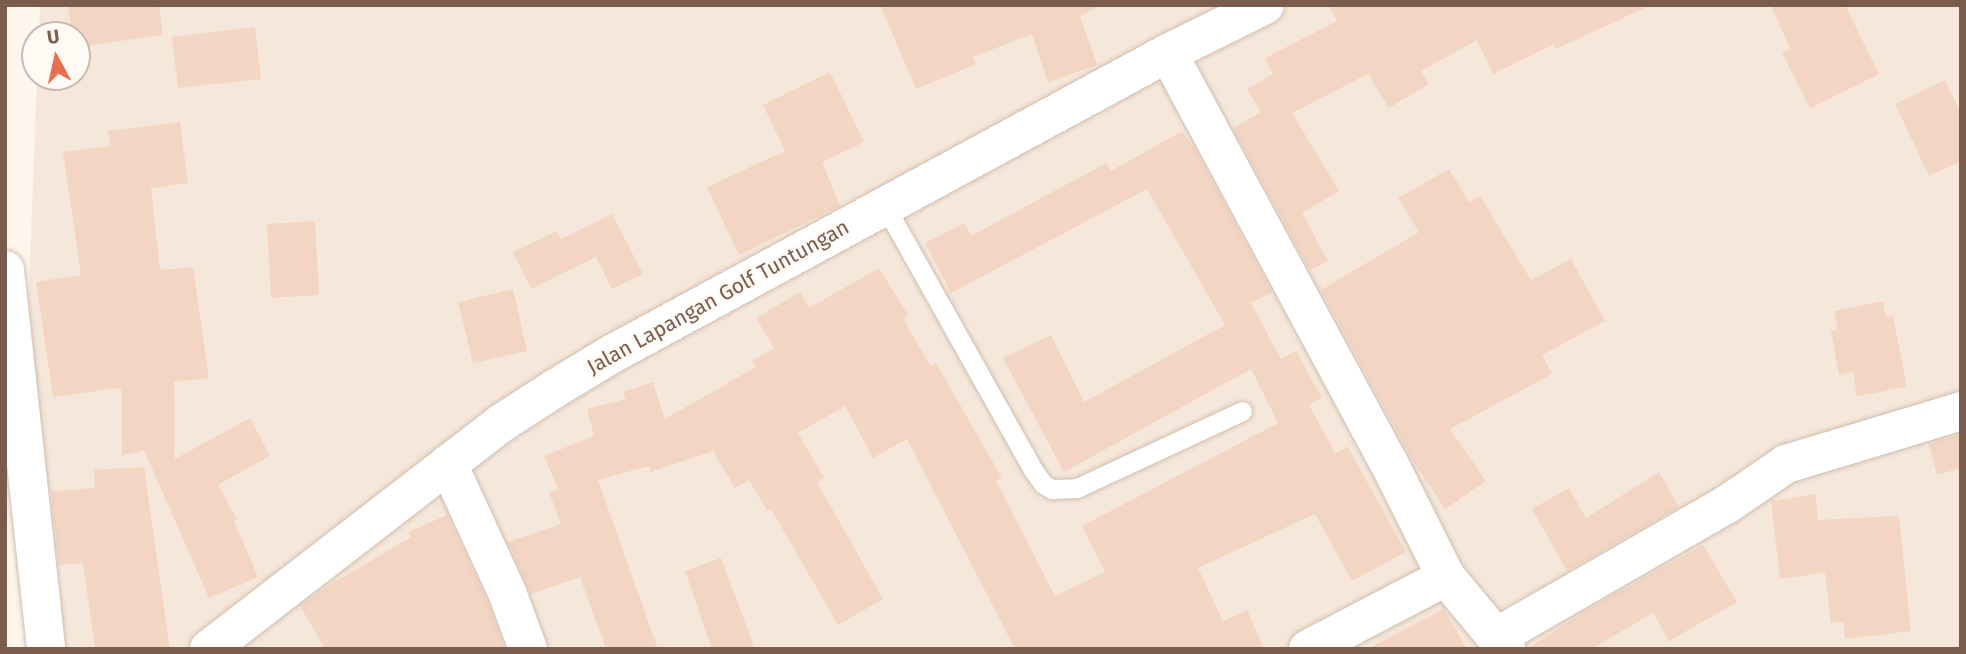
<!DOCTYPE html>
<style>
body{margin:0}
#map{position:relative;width:1966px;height:654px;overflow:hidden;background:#fdf6ec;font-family:"Fira Sans",sans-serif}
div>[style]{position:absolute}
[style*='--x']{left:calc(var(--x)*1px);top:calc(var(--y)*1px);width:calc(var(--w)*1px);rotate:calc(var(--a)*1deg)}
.residential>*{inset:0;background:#f5e8da}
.building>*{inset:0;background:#f3d5c3}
.roads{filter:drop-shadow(0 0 2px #d1beb0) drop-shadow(0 0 2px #d1beb0)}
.lane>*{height:19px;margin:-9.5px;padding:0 9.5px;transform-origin:9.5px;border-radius:9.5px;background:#fff}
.street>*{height:38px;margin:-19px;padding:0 19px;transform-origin:19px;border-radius:19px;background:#fff}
.secondary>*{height:38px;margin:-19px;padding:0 19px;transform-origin:19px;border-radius:19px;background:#fff}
span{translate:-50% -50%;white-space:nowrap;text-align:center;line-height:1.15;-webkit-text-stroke:5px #fffaf3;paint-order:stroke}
.street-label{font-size:21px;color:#7a5c4d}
.frame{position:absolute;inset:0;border:7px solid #7a5c4d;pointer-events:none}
.north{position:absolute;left:21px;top:21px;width:70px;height:70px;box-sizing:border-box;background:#fffaf3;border:2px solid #cabbb1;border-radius:50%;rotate:352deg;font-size:19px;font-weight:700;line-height:28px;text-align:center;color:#7a5c4d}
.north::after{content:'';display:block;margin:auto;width:24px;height:32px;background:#e76f51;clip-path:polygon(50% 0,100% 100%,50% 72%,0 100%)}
</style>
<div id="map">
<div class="residential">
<div style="clip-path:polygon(40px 5px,1961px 5px,1961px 649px,64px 649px,28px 315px,37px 77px,77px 77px,77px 35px,39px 35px)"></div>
</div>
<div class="building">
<div style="clip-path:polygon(68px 5px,159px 5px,163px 35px,77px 47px,77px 35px,72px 35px)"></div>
<div style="clip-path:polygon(880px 5px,1101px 5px,1080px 16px,1097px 65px,1048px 82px,1032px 34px,973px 57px,976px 64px,916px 89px)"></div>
<div style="clip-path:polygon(1328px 5px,1651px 5px,1556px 49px,1554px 44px,1493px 74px,1477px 40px,1421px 71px,1429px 84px,1389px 108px,1368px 74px,1292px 113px,1339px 191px,1302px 213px,1328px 261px,1310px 270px,1233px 128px,1261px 112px,1247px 89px,1273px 74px,1265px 58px,1337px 21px)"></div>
<div style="clip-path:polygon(1771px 5px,1845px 5px,1879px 74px,1810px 108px,1782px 53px,1790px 49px)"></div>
<div style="clip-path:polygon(255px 27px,261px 79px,178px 88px,172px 37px)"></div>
<div style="clip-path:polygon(830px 72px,864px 142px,822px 162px,840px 206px,739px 255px,707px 187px,785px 151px,763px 105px)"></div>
<div style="clip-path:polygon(1945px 80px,1961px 113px,1961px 161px,1929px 176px,1895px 104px)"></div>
<div style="clip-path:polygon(180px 122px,188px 183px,151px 188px,160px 270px,193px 267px,209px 378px,174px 382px,175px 459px,250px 418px,270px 456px,218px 485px,237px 519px,234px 521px,258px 577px,209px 598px,144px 450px,122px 456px,121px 388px,53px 397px,36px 282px,81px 275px,63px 152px,110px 146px,108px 131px)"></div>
<div style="clip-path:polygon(1182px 131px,1195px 149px,1272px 292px,1251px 303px,1281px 359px,1296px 351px,1322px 398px,1309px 405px,1335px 453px,1348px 447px,1406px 552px,1352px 581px,1315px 514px,1198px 568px,1223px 621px,1247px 610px,1264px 649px,1015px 649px,907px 439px,873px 458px,845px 406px,798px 433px,824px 478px,817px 482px,883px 599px,838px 625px,771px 509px,767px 511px,749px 480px,735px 488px,713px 451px,651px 472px,649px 466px,598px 480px,658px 649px,606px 649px,580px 577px,531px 594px,508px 542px,561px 524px,549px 492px,558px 489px,544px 456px,594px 436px,587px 409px,626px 399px,623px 392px,653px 382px,665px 419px,756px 367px,752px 361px,774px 348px,756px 318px,800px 292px,809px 308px,879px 268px,908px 315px,903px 318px,930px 366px,936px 363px,1002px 478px,996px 481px,1055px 596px,1105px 572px,1082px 526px,1278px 423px,1251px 369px,1064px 472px,1003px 358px,1051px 335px,1084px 402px,1225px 325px,1147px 189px,951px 293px,925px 243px,965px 223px,971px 236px,1106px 163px,1111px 171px)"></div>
<div style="clip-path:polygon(1449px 169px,1469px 202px,1480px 196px,1531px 280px,1571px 259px,1605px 321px,1542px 355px,1552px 374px,1450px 429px,1486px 481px,1445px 509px,1412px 459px,1321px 290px,1419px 232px,1398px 198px)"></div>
<div style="clip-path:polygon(612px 214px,643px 274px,612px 289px,596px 257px,531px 289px,513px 252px,557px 231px,561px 239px)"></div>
<div style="clip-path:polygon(315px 221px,319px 295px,271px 298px,267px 224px)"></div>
<div style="clip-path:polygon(513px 289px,527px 351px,473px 363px,458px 302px)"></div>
<div style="clip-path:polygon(1883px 301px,1886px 317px,1893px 316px,1907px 387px,1857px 396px,1853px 372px,1839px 375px,1831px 331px,1838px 329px,1834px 311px)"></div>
<div style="clip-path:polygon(1961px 434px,1961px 468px,1937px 475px,1929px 444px)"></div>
<div style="clip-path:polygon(144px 467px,170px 649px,95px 649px,83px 563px,59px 565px,51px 491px,95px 488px,94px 470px)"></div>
<div style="clip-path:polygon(1659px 472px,1679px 507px,1567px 571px,1532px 509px,1569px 488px,1586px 518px)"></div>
<div style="clip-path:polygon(1815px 494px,1818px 520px,1899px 516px,1911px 631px,1845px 639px,1843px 622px,1831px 623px,1825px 573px,1780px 579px,1771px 501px)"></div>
<div style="clip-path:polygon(447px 515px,487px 600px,505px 649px,325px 649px,300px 606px,323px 589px,411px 537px,408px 532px)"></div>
<div style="clip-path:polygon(1703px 545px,1737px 602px,1669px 641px,1653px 613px,1591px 649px,1527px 649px,1588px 609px)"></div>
<div style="clip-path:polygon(721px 558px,755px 649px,712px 649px,685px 571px)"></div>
<div style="clip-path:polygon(1444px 609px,1467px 649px,1367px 649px)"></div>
</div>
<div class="roads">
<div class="lane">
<div style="--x:885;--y:206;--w:303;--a:60.7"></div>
<div style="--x:1033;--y:470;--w:17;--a:54"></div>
<div style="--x:1043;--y:484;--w:10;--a:29"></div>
<div style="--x:1052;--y:489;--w:25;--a:-2"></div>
<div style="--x:1077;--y:488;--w:182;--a:-25"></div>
</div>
<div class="street">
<div style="--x:1168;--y:53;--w:464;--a:61.7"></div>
<div style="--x:1388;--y:461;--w:130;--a:63.4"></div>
<div style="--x:1446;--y:577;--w:94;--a:50.2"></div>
<div style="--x:5;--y:270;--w:381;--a:83.8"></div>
<div style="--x:448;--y:464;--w:141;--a:65.3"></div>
<div style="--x:507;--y:592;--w:61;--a:69.8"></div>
<div style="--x:1498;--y:636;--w:263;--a:-29.9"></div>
<div style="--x:1726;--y:505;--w:73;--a:-34.3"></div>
<div style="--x:1786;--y:464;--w:183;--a:-16.8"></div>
<div style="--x:1308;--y:649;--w:156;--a:-27.6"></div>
</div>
<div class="secondary">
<div style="--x:209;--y:649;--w:368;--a:-37.7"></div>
<div style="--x:500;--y:424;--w:64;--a:-32.9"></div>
<div style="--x:554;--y:389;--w:68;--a:-31.1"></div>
<div style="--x:612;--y:354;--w:632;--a:-28.43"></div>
<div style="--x:1168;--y:53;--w:108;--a:-26.3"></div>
</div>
</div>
<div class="street-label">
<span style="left:718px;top:297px;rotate:-29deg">Jalan Lapangan Golf Tuntungan</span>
</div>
<div class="frame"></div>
<div class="north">U</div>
</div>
